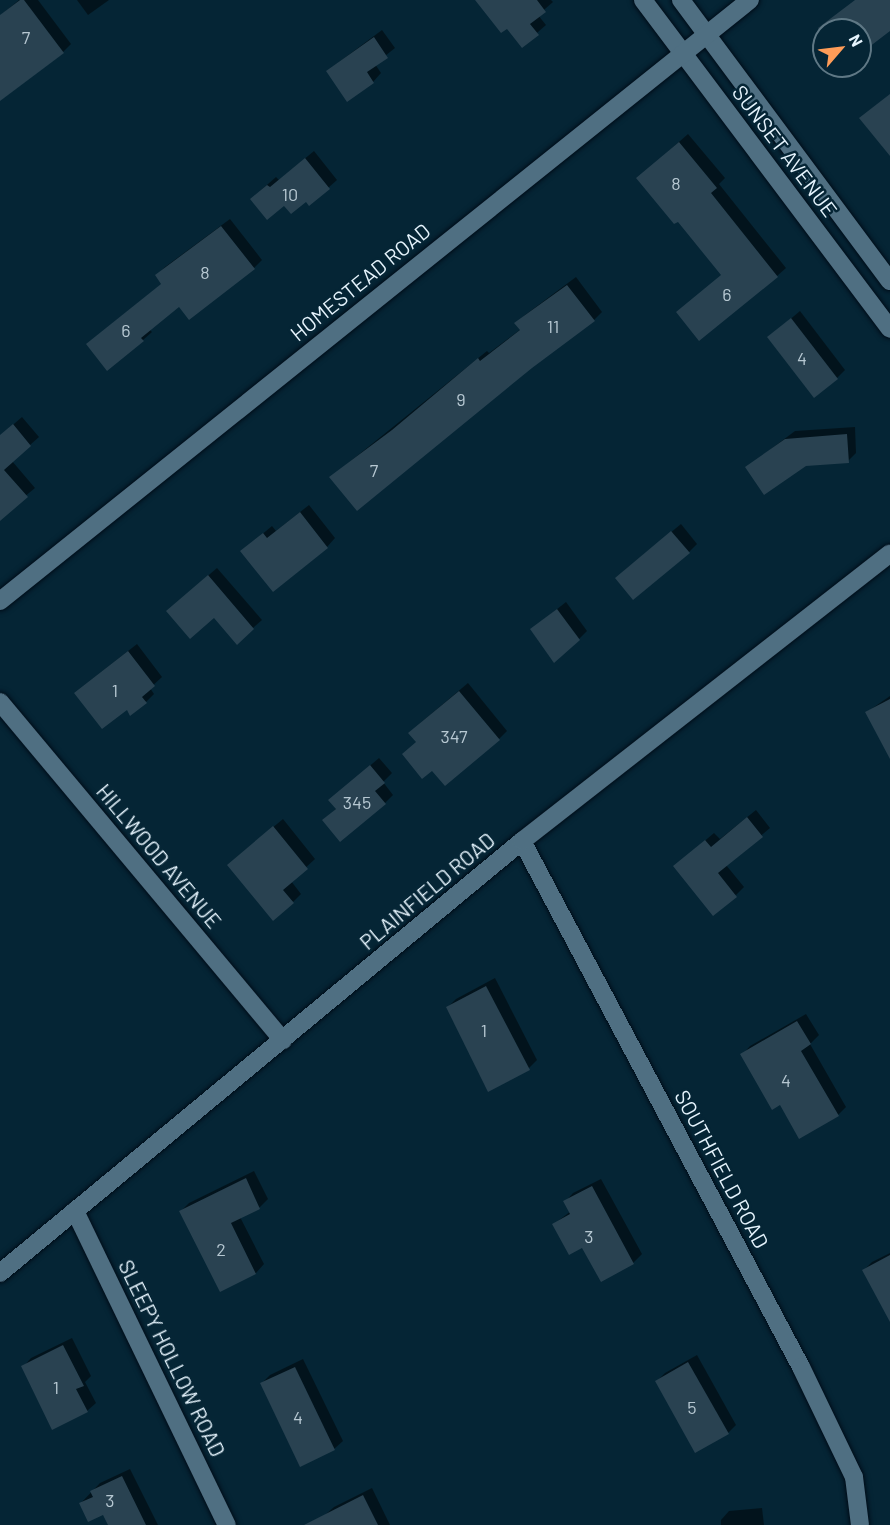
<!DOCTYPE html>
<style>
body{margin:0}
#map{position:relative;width:890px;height:1525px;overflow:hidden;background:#052535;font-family:Barlow,sans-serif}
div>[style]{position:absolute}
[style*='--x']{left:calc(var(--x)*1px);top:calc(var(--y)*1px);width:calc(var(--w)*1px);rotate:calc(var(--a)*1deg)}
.shadow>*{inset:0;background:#0007}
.building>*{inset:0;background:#294251}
.roads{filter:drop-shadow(0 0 2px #000d19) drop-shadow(0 0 2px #000d19)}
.minor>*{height:18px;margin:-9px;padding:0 9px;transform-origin:9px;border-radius:9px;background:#4f6f82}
span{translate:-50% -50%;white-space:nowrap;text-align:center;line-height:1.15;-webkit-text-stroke:5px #052535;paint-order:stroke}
.number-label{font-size:18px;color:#b7c8d2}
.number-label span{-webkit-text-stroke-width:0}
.street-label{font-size:21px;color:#e6f4fd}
.north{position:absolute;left:812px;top:18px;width:60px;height:60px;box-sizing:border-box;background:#052535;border:2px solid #5f7885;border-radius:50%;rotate:62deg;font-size:16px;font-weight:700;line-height:24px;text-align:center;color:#e6f4fd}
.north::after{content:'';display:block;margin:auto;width:21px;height:27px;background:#fe9c58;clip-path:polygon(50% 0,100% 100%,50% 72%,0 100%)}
</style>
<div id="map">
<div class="shadow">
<div style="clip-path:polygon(19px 0,38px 0,71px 44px,63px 52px,0 88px,0 21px,1px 15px)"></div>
<div style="clip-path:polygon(77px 0,109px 0,88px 15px)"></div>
<div style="clip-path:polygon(477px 0,551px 0,553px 2px,538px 15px,546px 25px,522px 46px,507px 27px)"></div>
<div style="clip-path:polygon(382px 30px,395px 48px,375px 64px,381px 73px,373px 82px,327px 71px)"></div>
<div style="clip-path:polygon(688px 134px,725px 178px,719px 184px,786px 268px,777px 276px,678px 312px,722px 275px,678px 219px,638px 178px)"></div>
<div style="clip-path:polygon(314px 151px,337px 180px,310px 204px,306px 200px,284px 203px,260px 191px,276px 177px,279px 180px)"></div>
<div style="clip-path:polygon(230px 219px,262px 260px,254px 268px,179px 305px,149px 329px,152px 332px,143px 340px,107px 368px,88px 344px,163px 283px,157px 275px,165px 267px)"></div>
<div style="clip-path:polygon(576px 277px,602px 312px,594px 320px,531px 367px,331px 477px,487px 351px,489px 353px,521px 329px,516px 323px,525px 315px)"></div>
<div style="clip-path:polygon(800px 311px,845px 370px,837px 378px,769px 337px)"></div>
<div style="clip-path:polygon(22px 417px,39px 437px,12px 461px,35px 488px,0 517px,0 436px)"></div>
<div style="clip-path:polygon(855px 427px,856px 453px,848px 461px,747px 467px,795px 431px)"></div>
<div style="clip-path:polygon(309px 505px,335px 538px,327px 547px,242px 551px,272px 526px,276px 531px)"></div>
<div style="clip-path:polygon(681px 524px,697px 544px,689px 552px,625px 570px)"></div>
<div style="clip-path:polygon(217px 568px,262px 620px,253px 628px,176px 603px)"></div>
<div style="clip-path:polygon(566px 602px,587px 631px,579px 639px,532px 629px)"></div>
<div style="clip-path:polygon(137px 644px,162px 677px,150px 688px,154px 694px,146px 702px,85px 685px)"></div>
<div style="clip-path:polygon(468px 683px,507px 731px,499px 739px,432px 768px,418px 742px,418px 725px)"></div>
<div style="clip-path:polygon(890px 696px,890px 756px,867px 712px)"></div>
<div style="clip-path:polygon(379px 758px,392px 773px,383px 782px,393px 795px,385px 803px,324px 820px,337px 808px,339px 792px)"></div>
<div style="clip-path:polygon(756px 810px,770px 828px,726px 865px,744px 887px,736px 895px,675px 866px,714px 833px,720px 839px)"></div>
<div style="clip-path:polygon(283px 819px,315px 859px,291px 881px,301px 894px,293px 902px,237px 857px)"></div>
<div style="clip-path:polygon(495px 978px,537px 1060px,529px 1068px,489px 1090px,448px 1007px,456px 999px)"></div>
<div style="clip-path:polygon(806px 1014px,819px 1035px,810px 1044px,846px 1107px,838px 1115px,780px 1103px,742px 1055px,750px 1046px)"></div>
<div style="clip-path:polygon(254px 1171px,268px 1199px,260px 1207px,240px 1217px,264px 1264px,256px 1273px,220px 1290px,181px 1211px,189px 1203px)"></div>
<div style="clip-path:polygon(601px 1179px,642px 1254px,633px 1263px,602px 1280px,583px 1246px,554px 1224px,571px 1211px,565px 1202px,573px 1193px)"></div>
<div style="clip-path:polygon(890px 1253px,890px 1319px,864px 1270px,872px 1262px)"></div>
<div style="clip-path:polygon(72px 1338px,91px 1376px,85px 1382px,96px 1403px,87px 1411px,23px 1367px,31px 1358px)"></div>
<div style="clip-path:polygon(697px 1355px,736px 1425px,728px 1433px,657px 1381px,665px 1373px)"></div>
<div style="clip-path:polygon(303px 1359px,343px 1441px,334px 1449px,262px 1383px,270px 1375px)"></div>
<div style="clip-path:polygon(130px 1469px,158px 1525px,110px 1525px,104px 1513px,80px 1504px,100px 1483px)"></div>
<div style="clip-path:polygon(372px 1488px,390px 1525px,330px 1525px,325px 1515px,334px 1507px)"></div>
<div style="clip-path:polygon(762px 1508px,764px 1525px,721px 1525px,721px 1520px,729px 1511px)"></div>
</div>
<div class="building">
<div style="clip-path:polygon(20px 0,24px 0,64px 53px,0 101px,0 15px)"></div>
<div style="clip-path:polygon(475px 0,537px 0,546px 12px,530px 24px,539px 35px,522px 48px,507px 29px,501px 33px)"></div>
<div style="clip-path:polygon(855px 0,890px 0,890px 31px,860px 54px,860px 30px,824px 30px,824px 36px,818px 28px)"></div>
<div style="clip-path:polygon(374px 37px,388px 58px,367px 72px,374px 83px,347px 102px,326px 71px)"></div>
<div style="clip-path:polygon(890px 94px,890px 156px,859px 118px)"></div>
<div style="clip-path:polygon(679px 142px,717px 188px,711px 193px,778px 277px,699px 341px,676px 312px,721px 275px,678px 222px,674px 224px,636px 178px)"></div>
<div style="clip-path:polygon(305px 158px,330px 189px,309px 206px,306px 202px,291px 214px,284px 206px,267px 220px,250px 199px,267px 185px,270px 187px)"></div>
<div style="clip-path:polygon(221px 226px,255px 269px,189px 320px,179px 307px,141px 338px,144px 341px,107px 371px,86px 344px,161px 284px,155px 275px)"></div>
<div style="clip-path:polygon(567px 285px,595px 321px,532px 368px,357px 511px,329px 477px,392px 430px,478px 358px,480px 361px,520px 330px,514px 323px)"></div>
<div style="clip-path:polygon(791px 318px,838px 379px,814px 398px,767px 337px)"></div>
<div style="clip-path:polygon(13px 424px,31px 446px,4px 470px,28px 497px,0 521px,0 435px)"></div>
<div style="clip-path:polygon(847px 434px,849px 463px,806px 466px,764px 495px,745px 467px,785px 439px)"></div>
<div style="clip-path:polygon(300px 512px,328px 548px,273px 592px,240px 551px,263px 533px,267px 538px)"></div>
<div style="clip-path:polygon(671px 531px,690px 553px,633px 600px,615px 578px)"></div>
<div style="clip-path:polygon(208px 575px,254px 629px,237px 645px,214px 618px,190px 639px,166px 611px)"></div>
<div style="clip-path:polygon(557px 609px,580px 640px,554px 663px,530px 629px)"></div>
<div style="clip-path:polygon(128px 651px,155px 686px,142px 697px,147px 703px,130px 716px,127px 710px,102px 729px,74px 693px)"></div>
<div style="clip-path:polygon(459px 691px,500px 740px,445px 786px,432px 771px,422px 779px,402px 754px,416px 742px,408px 733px)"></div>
<div style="clip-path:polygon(890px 699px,890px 759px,865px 712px)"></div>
<div style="clip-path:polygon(370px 765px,385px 783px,375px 791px,386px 804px,340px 842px,322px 820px,336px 809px,328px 800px)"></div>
<div style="clip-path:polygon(747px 817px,763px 837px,718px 873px,737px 897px,713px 916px,673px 866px,705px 840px,711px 847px)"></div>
<div style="clip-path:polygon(273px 826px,308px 869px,283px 890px,294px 903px,273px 921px,227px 865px)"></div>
<div style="clip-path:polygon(486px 986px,530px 1070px,488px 1092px,446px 1007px)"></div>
<div style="clip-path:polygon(797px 1021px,811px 1044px,801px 1051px,839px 1116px,799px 1139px,780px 1105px,772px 1110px,740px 1054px)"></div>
<div style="clip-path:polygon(246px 1178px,260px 1209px,231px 1223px,256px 1274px,220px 1292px,179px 1211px)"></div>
<div style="clip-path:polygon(592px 1186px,634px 1264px,601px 1282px,582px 1248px,569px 1255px,552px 1224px,570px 1214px,563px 1201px)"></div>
<div style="clip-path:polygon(890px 1255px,890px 1322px,862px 1270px)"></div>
<div style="clip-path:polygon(63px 1345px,84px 1386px,76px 1389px,88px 1412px,52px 1430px,21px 1366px)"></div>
<div style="clip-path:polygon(688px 1362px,729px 1434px,695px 1453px,655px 1381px)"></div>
<div style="clip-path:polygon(295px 1367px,335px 1450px,300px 1467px,260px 1383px)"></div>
<div style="clip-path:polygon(122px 1476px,146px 1525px,108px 1525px,103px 1515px,88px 1522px,79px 1503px,93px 1497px,90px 1491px)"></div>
<div style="clip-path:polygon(363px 1495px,378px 1525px,304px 1525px)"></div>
</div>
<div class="roads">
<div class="minor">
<div style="--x:643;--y:0;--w:411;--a:53.1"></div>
<div style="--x:681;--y:0;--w:350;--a:53.4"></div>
<div style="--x:0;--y:601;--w:961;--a:-38.71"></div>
<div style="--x:0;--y:702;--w:441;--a:50.1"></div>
<div style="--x:522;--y:841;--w:595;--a:62.06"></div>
<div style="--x:801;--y:1367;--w:122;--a:64.3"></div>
<div style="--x:854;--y:1477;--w:48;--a:82.9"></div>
<div style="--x:75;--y:1211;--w:349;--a:64.2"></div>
<div style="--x:0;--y:1273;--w:678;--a:-39.61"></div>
<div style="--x:522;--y:841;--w:467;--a:-38"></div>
</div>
</div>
<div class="number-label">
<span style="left:26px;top:37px">7</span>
<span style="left:676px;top:183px">8</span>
<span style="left:290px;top:194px">10</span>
<span style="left:205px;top:272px">8</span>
<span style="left:727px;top:294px">6</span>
<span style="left:553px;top:326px">11</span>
<span style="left:126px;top:330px">6</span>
<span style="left:802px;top:358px">4</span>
<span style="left:461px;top:399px">9</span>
<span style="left:374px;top:470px">7</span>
<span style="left:115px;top:690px">1</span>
<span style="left:454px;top:736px">347</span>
<span style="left:357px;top:802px">345</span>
<span style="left:484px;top:1030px">1</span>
<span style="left:786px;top:1080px">4</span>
<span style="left:589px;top:1236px">3</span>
<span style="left:221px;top:1249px">2</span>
<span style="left:56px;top:1387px">1</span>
<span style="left:692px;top:1407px">5</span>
<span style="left:298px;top:1417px">4</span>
<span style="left:110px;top:1500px">3</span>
</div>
<div class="street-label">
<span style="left:785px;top:151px;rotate:53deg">SUNSET AVENUE</span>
<span style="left:360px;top:282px;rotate:-39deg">HOMESTEAD ROAD</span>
<span style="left:159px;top:856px;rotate:50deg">HILLWOOD AVENUE</span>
<span style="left:427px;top:891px;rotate:-40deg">PLAINFIELD ROAD</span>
<span style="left:722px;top:1169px;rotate:62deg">SOUTHFIELD ROAD</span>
<span style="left:172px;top:1358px;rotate:64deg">SLEEPY HOLLOW ROAD</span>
</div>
<div class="north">N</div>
</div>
